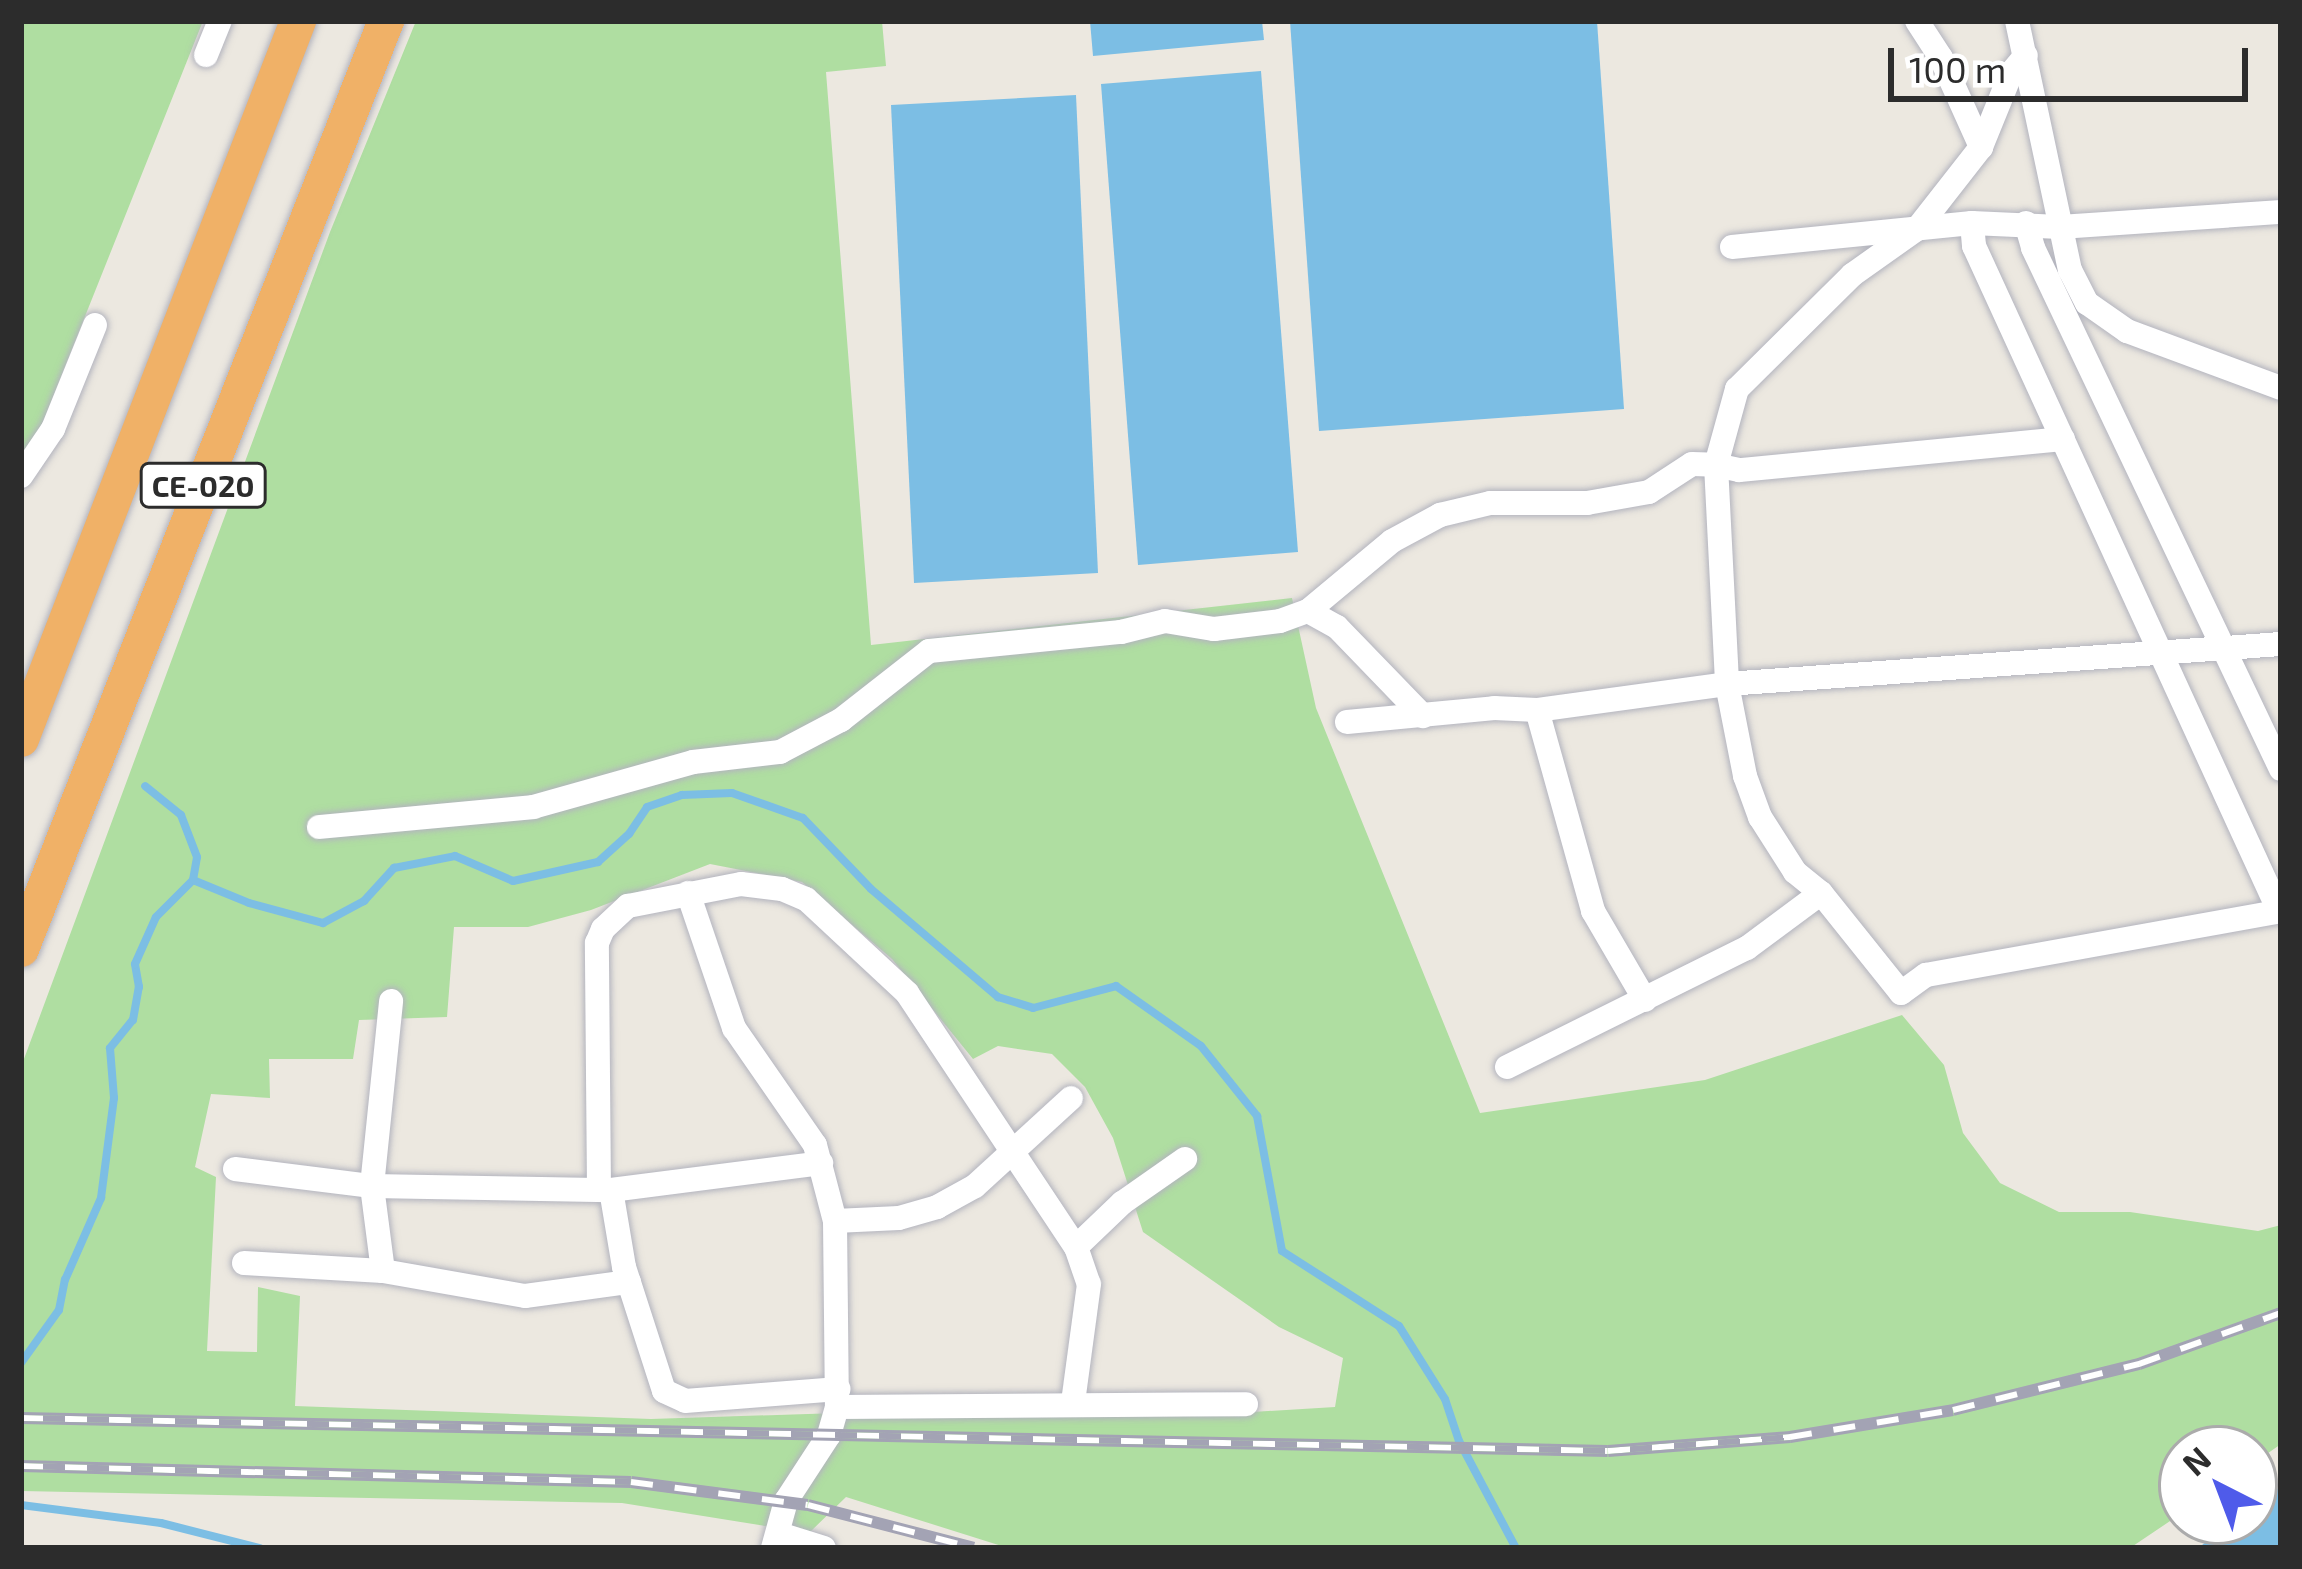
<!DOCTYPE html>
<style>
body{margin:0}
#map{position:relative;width:2302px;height:1569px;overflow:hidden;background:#ece8e0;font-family:"Exo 2",sans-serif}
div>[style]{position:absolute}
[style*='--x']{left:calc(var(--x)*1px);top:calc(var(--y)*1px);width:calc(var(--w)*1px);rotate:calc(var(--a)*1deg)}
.green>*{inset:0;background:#afdea1}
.water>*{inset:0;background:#7cbee4}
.stream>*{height:8px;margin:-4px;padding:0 4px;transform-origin:4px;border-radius:4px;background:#7cbee4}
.roads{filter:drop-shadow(0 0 3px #b3b4be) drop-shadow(0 0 3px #b3b4be)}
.minor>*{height:24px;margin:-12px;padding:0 12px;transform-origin:12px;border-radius:12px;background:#fff}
.highway>*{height:36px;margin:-18px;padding:0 18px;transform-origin:18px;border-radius:18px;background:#f0b167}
.rail>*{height:12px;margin-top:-6px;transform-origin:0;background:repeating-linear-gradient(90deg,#fff 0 22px,#a3a3b4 0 44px);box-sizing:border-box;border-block:3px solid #a3a3b4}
span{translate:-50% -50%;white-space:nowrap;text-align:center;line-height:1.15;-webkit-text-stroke:9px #fff;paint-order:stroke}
.shield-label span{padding:3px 9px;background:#fff;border:3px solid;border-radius:9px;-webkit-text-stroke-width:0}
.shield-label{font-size:30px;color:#2c2c2c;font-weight:700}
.frame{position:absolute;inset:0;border:24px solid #2c2c2c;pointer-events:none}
.north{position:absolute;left:2158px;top:1425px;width:120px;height:120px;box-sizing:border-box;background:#fff;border:3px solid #ababab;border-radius:50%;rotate:318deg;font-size:33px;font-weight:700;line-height:48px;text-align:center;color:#2c2c2c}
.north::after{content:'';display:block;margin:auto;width:42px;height:54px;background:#4f5bea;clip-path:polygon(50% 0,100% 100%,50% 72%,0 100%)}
.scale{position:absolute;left:1888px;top:48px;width:360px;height:54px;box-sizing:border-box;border:6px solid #2c2c2c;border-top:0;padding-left:15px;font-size:36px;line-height:42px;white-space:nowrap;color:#2c2c2c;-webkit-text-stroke:9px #fff;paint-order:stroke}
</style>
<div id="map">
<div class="green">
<div style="clip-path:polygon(21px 21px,203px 21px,40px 429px,21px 500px)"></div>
<div style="clip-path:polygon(evenodd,416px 21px,882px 21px,886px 66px,826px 72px,871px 645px,1292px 598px,1316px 708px,1480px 1113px,1705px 1080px,1902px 1015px,1944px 1065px,1963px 1133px,2000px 1183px,2059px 1212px,2130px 1212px,2258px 1231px,2281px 1225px,2281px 1444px,2254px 1463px,2254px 1449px,2182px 1449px,2182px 1513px,2130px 1548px,1008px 1548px,846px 1497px,809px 1533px,622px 1503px,21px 1491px,21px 1067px,330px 232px,416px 21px,710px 864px,802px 882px,892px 959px,973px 1059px,998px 1046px,1052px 1054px,1085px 1087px,1113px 1138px,1143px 1232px,1279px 1327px,1343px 1358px,1335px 1407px,1237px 1413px,931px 1410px,651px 1419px,295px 1406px,300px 1296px,258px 1287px,257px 1352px,207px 1351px,216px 1177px,195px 1167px,211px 1094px,270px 1098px,269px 1059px,353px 1059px,359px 1020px,447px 1017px,454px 927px,528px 927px,591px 910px,710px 864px)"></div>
</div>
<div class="water">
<div style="clip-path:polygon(1090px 21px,1262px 21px,1264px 40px,1093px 56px)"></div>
<div style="clip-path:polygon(1290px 21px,1597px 21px,1624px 409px,1319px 431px)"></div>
<div style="clip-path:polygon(1261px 71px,1298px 552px,1138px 565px,1101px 84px)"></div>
<div style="clip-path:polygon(1076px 95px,1098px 573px,914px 583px,891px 105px)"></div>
<div style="clip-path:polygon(2281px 1486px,2281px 1548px,2198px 1548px,2234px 1521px,2254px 1521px,2254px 1506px)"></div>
</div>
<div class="stream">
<div style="--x:193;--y:880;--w:61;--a:22.3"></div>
<div style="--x:249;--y:903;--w:77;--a:15.1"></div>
<div style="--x:323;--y:923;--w:47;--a:-28.2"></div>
<div style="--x:364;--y:901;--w:45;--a:-47.7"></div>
<div style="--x:394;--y:868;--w:62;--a:-11.1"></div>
<div style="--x:455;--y:856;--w:63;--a:23.3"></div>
<div style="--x:513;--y:881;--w:87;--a:-12.6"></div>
<div style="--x:598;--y:862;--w:42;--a:-42.1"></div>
<div style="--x:629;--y:834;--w:32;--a:-56"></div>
<div style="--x:647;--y:807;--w:37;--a:-19"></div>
<div style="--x:682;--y:795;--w:50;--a:-2.3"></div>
<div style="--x:732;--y:793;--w:75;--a:19.4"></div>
<div style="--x:803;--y:818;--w:98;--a:46.2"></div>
<div style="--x:871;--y:889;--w:167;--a:40.4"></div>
<div style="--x:998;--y:997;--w:37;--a:17"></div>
<div style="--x:1033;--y:1008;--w:86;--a:-14.8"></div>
<div style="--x:1116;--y:986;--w:104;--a:35.2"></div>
<div style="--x:1201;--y:1046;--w:90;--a:51.3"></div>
<div style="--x:1257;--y:1116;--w:137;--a:79.5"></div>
<div style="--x:1282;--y:1251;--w:139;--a:32.7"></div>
<div style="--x:1399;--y:1326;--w:86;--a:57.8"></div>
<div style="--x:1445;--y:1399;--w:44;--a:71.6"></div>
<div style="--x:1459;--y:1441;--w:121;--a:62"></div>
<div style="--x:21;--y:1363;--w:65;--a:-54.4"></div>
<div style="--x:59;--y:1310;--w:31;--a:-79"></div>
<div style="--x:65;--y:1280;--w:90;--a:-66.3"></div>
<div style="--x:101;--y:1198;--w:101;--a:-82.6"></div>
<div style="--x:114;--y:1098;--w:50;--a:-94.6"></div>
<div style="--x:110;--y:1048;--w:36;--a:-51"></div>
<div style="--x:133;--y:1020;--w:34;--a:-80"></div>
<div style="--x:139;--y:987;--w:23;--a:-100"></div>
<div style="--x:135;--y:964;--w:51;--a:-65.9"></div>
<div style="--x:156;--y:917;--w:52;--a:-45"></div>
<div style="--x:193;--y:880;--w:23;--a:-80"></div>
<div style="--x:197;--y:857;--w:45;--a:-110.9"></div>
<div style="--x:181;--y:815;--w:46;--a:-141.1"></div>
<div style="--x:21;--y:1505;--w:141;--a:7.3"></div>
<div style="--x:161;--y:1523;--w:102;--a:14.2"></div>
</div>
<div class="roads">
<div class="minor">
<div style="--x:1917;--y:21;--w:44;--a:57"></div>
<div style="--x:1941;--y:58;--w:98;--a:65.8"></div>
<div style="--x:2017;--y:21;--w:255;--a:78"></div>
<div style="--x:2070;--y:270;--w:37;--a:63"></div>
<div style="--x:2087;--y:303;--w:49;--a:35"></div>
<div style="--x:2127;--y:331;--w:164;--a:20.3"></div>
<div style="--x:206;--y:55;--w:37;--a:-68"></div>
<div style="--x:1972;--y:223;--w:23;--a:85"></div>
<div style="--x:1974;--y:246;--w:732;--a:65.36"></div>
<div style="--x:2026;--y:223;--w:26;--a:74"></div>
<div style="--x:2033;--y:248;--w:577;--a:64.55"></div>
<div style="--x:1732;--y:247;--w:241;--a:-5.7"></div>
<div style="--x:1972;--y:223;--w:88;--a:2.6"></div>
<div style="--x:2060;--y:227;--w:222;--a:-3.9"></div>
<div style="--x:2063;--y:439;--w:325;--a:174.5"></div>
<div style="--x:1739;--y:470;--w:24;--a:-168"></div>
<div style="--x:1716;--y:465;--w:219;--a:87.1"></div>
<div style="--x:1727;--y:684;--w:94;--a:78.9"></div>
<div style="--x:1745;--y:776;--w:44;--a:69.9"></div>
<div style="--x:1760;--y:817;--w:65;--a:57.5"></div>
<div style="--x:1795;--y:872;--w:33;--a:39"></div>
<div style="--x:1821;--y:893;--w:128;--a:51.3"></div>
<div style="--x:1901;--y:993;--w:31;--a:-36"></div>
<div style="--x:1926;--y:975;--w:361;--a:-10.2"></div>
<div style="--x:21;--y:476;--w:57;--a:-55.8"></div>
<div style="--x:53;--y:429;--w:112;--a:-68"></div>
<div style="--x:1308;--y:611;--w:33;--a:29"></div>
<div style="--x:1337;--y:627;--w:124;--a:46"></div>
<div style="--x:1537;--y:710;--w:209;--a:74.4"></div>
<div style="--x:1593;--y:911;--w:103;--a:59.7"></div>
<div style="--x:1347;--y:722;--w:148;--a:-5.4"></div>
<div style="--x:1494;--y:708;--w:43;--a:2.7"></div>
<div style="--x:1537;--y:710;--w:192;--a:-7.8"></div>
<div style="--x:1727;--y:684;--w:555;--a:-4.13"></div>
<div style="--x:319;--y:827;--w:215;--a:-5.3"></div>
<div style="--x:533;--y:807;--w:166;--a:-15.7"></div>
<div style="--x:693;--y:762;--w:88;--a:-6.6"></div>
<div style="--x:780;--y:752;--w:69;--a:-27.7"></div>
<div style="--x:841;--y:720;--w:112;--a:-38.1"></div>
<div style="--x:929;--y:651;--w:193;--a:-5.7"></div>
<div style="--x:1121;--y:632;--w:45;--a:-14"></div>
<div style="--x:1165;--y:621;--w:50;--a:9.3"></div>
<div style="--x:1214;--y:629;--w:66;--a:-6.9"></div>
<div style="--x:1280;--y:621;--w:30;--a:-20"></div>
<div style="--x:1308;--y:611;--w:109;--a:-39.8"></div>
<div style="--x:1392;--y:541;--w:55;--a:-28.4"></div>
<div style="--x:1440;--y:515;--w:51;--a:-13.5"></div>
<div style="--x:1490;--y:503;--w:97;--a:0"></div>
<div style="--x:1587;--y:503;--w:63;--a:-10.1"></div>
<div style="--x:1649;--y:492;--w:51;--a:-33.1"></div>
<div style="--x:1692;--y:464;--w:24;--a:2"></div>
<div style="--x:1716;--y:465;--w:79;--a:-74.6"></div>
<div style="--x:1737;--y:389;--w:162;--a:-44.7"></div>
<div style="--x:1852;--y:275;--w:80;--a:-35.3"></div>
<div style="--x:1917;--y:229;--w:104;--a:-52"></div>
<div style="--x:1981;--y:147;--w:80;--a:-67.9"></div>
<div style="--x:2011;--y:73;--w:23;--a:-50"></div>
<div style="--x:688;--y:893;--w:143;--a:71.2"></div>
<div style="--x:734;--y:1028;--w:142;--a:55.3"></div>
<div style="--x:815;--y:1145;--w:79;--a:75.3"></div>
<div style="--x:835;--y:1221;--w:186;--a:89.4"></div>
<div style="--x:837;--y:1407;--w:29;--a:106"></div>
<div style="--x:829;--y:1435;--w:79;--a:123.1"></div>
<div style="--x:786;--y:1501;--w:49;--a:105.5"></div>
<div style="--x:1507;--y:1067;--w:268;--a:-26.4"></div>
<div style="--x:1747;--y:948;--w:92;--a:-36.6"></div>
<div style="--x:235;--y:1169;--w:138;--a:7.1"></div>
<div style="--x:372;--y:1186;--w:239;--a:1"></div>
<div style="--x:611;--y:1190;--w:212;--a:-7.3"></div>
<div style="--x:599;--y:1190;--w:247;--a:-90.5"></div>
<div style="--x:597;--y:943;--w:15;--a:-67"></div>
<div style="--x:603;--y:929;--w:34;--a:-43"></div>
<div style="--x:628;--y:906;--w:115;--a:-11"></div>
<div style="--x:741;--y:884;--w:41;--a:7"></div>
<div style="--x:782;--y:889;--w:26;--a:23"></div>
<div style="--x:806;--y:899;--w:138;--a:42.9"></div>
<div style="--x:907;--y:993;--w:305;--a:56.4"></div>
<div style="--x:1076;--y:1247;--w:39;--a:71"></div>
<div style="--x:1089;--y:1284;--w:119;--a:97.7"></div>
<div style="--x:611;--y:1190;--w:78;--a:80.4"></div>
<div style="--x:624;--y:1267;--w:130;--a:72.1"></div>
<div style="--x:664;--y:1391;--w:23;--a:25"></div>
<div style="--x:685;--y:1401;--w:154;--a:-4.5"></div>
<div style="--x:835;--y:1221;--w:64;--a:-2.7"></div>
<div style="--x:899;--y:1218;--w:40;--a:-16"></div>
<div style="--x:937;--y:1207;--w:43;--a:-28.9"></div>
<div style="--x:975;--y:1186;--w:130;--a:-42.5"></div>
<div style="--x:1076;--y:1247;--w:64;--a:-43.7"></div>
<div style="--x:1122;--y:1203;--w:77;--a:-34.9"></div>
<div style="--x:244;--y:1263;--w:139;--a:3.3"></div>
<div style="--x:383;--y:1271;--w:144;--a:10"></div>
<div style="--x:525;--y:1296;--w:105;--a:-7.7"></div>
<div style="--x:383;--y:1271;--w:86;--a:-97.4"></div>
<div style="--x:372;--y:1186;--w:186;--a:-84.1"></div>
<div style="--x:837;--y:1407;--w:409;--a:-0.4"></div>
<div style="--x:779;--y:1534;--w:47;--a:17.3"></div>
</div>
<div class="highway">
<div style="--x:21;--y:739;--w:770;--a:-68.9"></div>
<div style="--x:21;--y:949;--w:997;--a:-68.53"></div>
</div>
</div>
<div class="rail">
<div style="--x:21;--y:1418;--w:1587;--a:1.19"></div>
<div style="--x:1608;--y:1451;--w:183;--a:-4.4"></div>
<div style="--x:1790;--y:1437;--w:165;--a:-9.4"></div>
<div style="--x:1953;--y:1410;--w:192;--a:-13.9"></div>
<div style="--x:2139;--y:1364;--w:151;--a:-19.8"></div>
<div style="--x:21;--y:1466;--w:610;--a:1.5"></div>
<div style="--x:631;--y:1482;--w:178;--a:7.4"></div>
<div style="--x:808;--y:1505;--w:171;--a:14.5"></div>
</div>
<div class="shield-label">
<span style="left:203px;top:485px">CE-020</span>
</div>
<div class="frame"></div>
<div class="north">N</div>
<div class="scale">100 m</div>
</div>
